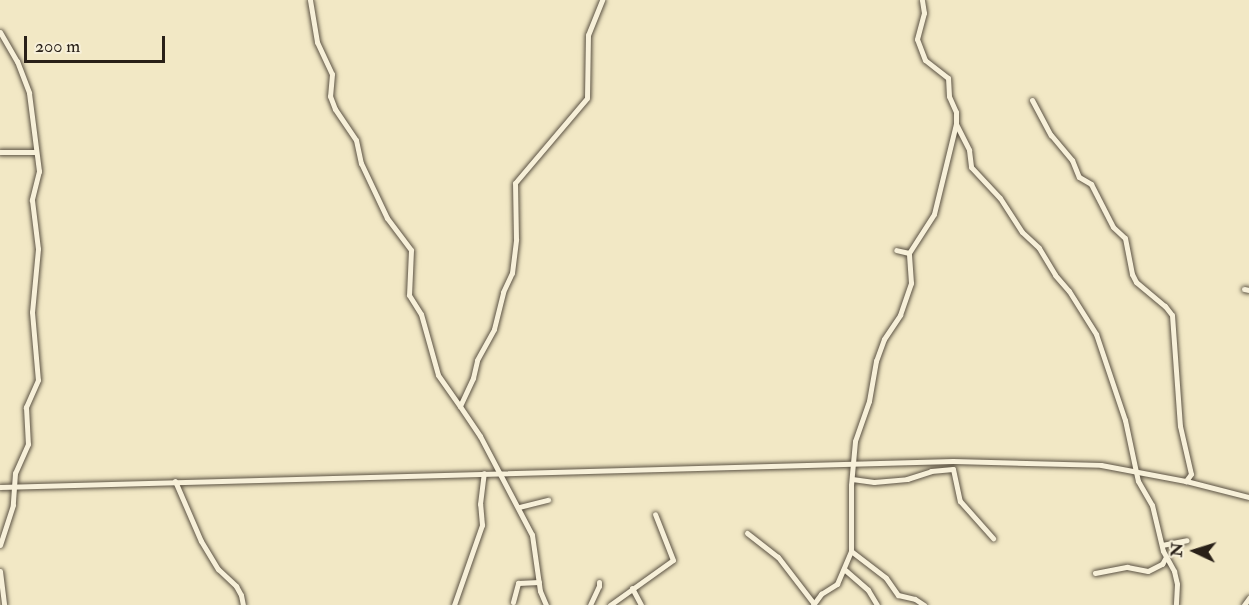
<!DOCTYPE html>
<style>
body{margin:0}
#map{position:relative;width:1249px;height:605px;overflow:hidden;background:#f2e8c5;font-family:"IM FELL Double Pica",serif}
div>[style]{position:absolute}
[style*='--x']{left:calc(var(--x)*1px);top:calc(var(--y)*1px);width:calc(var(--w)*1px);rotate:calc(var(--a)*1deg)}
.roads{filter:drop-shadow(0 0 2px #5b5243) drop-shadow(0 0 2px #5b5243)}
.minor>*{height:5px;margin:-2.5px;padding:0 2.5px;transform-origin:2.5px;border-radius:2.5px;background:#f7f0d9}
span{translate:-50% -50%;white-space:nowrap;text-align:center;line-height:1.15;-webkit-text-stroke:5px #f7f0d9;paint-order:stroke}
.north{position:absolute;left:1165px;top:521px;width:60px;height:60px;-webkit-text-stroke:4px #f7f0d9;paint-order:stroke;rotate:274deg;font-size:16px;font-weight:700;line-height:24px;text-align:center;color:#292018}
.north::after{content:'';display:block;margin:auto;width:21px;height:27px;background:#292018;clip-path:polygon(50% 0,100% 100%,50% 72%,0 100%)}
.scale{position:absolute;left:24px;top:36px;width:141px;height:27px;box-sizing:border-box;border:3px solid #292018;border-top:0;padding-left:8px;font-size:18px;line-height:21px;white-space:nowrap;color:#292018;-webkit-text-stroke:4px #f7f0d9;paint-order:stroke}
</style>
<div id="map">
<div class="roads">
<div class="minor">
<div style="--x:310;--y:0;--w:43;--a:80.5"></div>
<div style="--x:317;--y:42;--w:35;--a:65"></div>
<div style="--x:332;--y:74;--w:22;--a:95"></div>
<div style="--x:330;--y:96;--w:14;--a:69"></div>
<div style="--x:335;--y:109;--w:37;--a:56"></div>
<div style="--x:356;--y:140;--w:24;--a:78"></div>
<div style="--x:361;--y:163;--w:61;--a:64.7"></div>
<div style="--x:387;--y:218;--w:40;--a:53"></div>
<div style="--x:411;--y:250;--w:45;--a:92.5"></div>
<div style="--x:409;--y:295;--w:22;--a:58"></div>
<div style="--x:421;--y:314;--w:63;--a:74.4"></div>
<div style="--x:438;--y:375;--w:38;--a:55"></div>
<div style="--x:0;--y:32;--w:34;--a:60"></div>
<div style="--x:17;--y:61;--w:34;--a:69"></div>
<div style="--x:29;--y:93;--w:79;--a:82.7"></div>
<div style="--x:39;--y:171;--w:30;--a:104"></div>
<div style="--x:32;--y:200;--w:49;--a:83"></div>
<div style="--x:38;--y:249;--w:63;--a:95.4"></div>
<div style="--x:32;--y:312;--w:68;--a:85"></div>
<div style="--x:38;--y:380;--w:30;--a:114"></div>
<div style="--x:26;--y:407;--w:37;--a:87"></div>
<div style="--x:28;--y:444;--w:32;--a:114"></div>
<div style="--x:15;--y:473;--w:32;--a:94"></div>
<div style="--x:13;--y:505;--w:42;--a:108"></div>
<div style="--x:1032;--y:100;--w:40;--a:62"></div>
<div style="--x:1051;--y:135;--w:33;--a:50"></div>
<div style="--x:1072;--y:160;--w:18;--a:68"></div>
<div style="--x:1079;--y:177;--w:14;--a:30"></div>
<div style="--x:1091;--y:184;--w:48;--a:62.9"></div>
<div style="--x:1113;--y:227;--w:16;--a:43"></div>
<div style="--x:1125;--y:238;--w:37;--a:79"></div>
<div style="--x:1132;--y:274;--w:9;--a:63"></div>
<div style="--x:1136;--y:282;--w:38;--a:40"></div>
<div style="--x:1165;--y:306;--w:11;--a:52"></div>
<div style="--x:1172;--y:315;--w:111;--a:85.9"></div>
<div style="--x:1180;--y:426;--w:49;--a:77.1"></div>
<div style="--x:1191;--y:474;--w:9;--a:126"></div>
<div style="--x:956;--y:124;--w:29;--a:63"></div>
<div style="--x:969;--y:150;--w:17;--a:83"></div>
<div style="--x:971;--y:167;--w:42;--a:46.9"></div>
<div style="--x:1000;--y:198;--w:40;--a:57.1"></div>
<div style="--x:1022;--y:232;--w:23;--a:43"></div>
<div style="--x:1039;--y:248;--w:31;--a:59"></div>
<div style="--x:1055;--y:275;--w:21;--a:49"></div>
<div style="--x:1069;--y:291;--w:51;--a:57.9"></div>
<div style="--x:1096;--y:334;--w:91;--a:71.4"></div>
<div style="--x:1125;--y:420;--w:62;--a:78"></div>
<div style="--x:1138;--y:481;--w:28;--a:60"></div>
<div style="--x:1152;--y:505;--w:47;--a:76.6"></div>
<div style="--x:1163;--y:551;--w:23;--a:61"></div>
<div style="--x:1174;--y:571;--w:13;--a:77"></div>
<div style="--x:1177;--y:584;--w:21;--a:93"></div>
<div style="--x:0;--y:152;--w:36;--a:0"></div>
<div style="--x:909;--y:253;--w:46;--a:-57.3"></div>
<div style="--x:934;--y:214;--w:93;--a:-76.3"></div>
<div style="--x:956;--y:124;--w:12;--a:-90"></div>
<div style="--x:956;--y:112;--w:17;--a:-114"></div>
<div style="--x:949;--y:96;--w:18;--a:-93"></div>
<div style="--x:948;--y:78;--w:29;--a:-142"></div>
<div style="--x:925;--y:60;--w:22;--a:-111"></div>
<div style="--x:917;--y:39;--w:27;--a:-75"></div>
<div style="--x:924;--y:13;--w:13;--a:-99"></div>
<div style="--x:1244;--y:289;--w:5;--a:11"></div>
<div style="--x:852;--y:479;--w:22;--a:8"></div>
<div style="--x:874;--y:482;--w:33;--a:-5"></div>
<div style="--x:907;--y:479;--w:25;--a:-18"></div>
<div style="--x:931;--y:471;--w:22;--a:-5"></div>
<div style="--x:953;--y:469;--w:33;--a:78"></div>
<div style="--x:960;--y:501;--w:50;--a:48.3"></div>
<div style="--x:175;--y:481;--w:65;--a:66.6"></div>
<div style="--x:201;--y:541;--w:33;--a:59"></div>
<div style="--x:218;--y:569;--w:25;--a:43"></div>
<div style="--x:236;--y:586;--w:10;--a:61"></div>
<div style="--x:241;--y:595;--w:10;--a:79"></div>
<div style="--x:0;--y:487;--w:953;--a:-1.56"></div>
<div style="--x:953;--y:461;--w:148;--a:1.5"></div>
<div style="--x:1101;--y:465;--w:86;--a:10.7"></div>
<div style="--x:1186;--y:481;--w:65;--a:14.3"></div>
<div style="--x:519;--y:507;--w:30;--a:-14"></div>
<div style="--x:747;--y:533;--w:39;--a:38"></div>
<div style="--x:778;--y:557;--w:59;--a:52.5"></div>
<div style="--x:1162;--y:545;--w:25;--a:-11"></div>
<div style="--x:851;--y:551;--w:44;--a:37.6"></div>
<div style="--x:886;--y:578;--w:21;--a:55"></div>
<div style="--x:898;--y:595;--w:17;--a:13"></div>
<div style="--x:915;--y:599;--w:11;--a:34"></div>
<div style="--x:844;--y:569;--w:32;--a:41"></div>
<div style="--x:868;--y:590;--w:17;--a:59"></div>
<div style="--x:0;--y:571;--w:34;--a:83"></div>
<div style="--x:1095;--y:573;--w:33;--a:-11"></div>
<div style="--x:1127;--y:567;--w:21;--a:11"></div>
<div style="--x:1148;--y:571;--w:16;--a:-27"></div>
<div style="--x:1162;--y:564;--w:8;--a:-60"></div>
<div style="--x:632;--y:588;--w:19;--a:62"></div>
<div style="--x:513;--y:602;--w:20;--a:-75"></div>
<div style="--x:518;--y:583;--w:21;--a:-3"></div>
<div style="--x:454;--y:605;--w:85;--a:-70.7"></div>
<div style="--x:482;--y:525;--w:21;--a:-95"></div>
<div style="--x:480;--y:504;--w:31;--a:-83"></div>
<div style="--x:546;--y:605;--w:15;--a:-113"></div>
<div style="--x:540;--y:591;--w:57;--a:-98.1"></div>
<div style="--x:532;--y:535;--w:112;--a:-117.7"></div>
<div style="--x:480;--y:436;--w:36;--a:-124"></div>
<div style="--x:460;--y:406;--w:31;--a:-65"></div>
<div style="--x:473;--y:378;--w:18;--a:-77"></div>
<div style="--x:477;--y:360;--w:35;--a:-61"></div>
<div style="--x:494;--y:329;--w:38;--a:-76"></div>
<div style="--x:503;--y:292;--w:21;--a:-65"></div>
<div style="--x:512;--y:273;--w:34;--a:-83"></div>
<div style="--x:516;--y:239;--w:56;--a:-91"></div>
<div style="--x:515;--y:183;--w:111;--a:-49.7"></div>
<div style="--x:587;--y:98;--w:63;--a:-89.1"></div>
<div style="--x:588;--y:35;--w:38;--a:-68"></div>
<div style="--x:590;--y:605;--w:21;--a:-65"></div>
<div style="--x:599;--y:586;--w:4;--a:-90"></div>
<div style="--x:610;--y:605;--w:77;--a:-35.5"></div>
<div style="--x:673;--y:560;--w:49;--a:-111.4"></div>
<div style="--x:813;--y:605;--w:14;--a:-54"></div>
<div style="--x:821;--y:594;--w:19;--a:-32"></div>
<div style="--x:837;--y:584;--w:36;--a:-67"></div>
<div style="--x:851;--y:551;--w:66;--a:-90"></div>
<div style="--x:851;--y:485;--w:44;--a:-84.8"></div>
<div style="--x:855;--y:441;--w:42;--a:-70.7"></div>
<div style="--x:869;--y:401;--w:41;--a:-80.1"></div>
<div style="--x:876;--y:361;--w:23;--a:-70"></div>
<div style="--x:884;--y:339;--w:29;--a:-56"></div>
<div style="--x:900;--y:315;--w:34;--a:-71"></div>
<div style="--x:911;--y:283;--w:30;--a:-94"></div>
<div style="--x:909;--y:253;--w:13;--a:-167"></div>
<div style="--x:1244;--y:605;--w:9;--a:-54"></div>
</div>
</div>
<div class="north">N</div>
<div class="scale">200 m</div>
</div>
